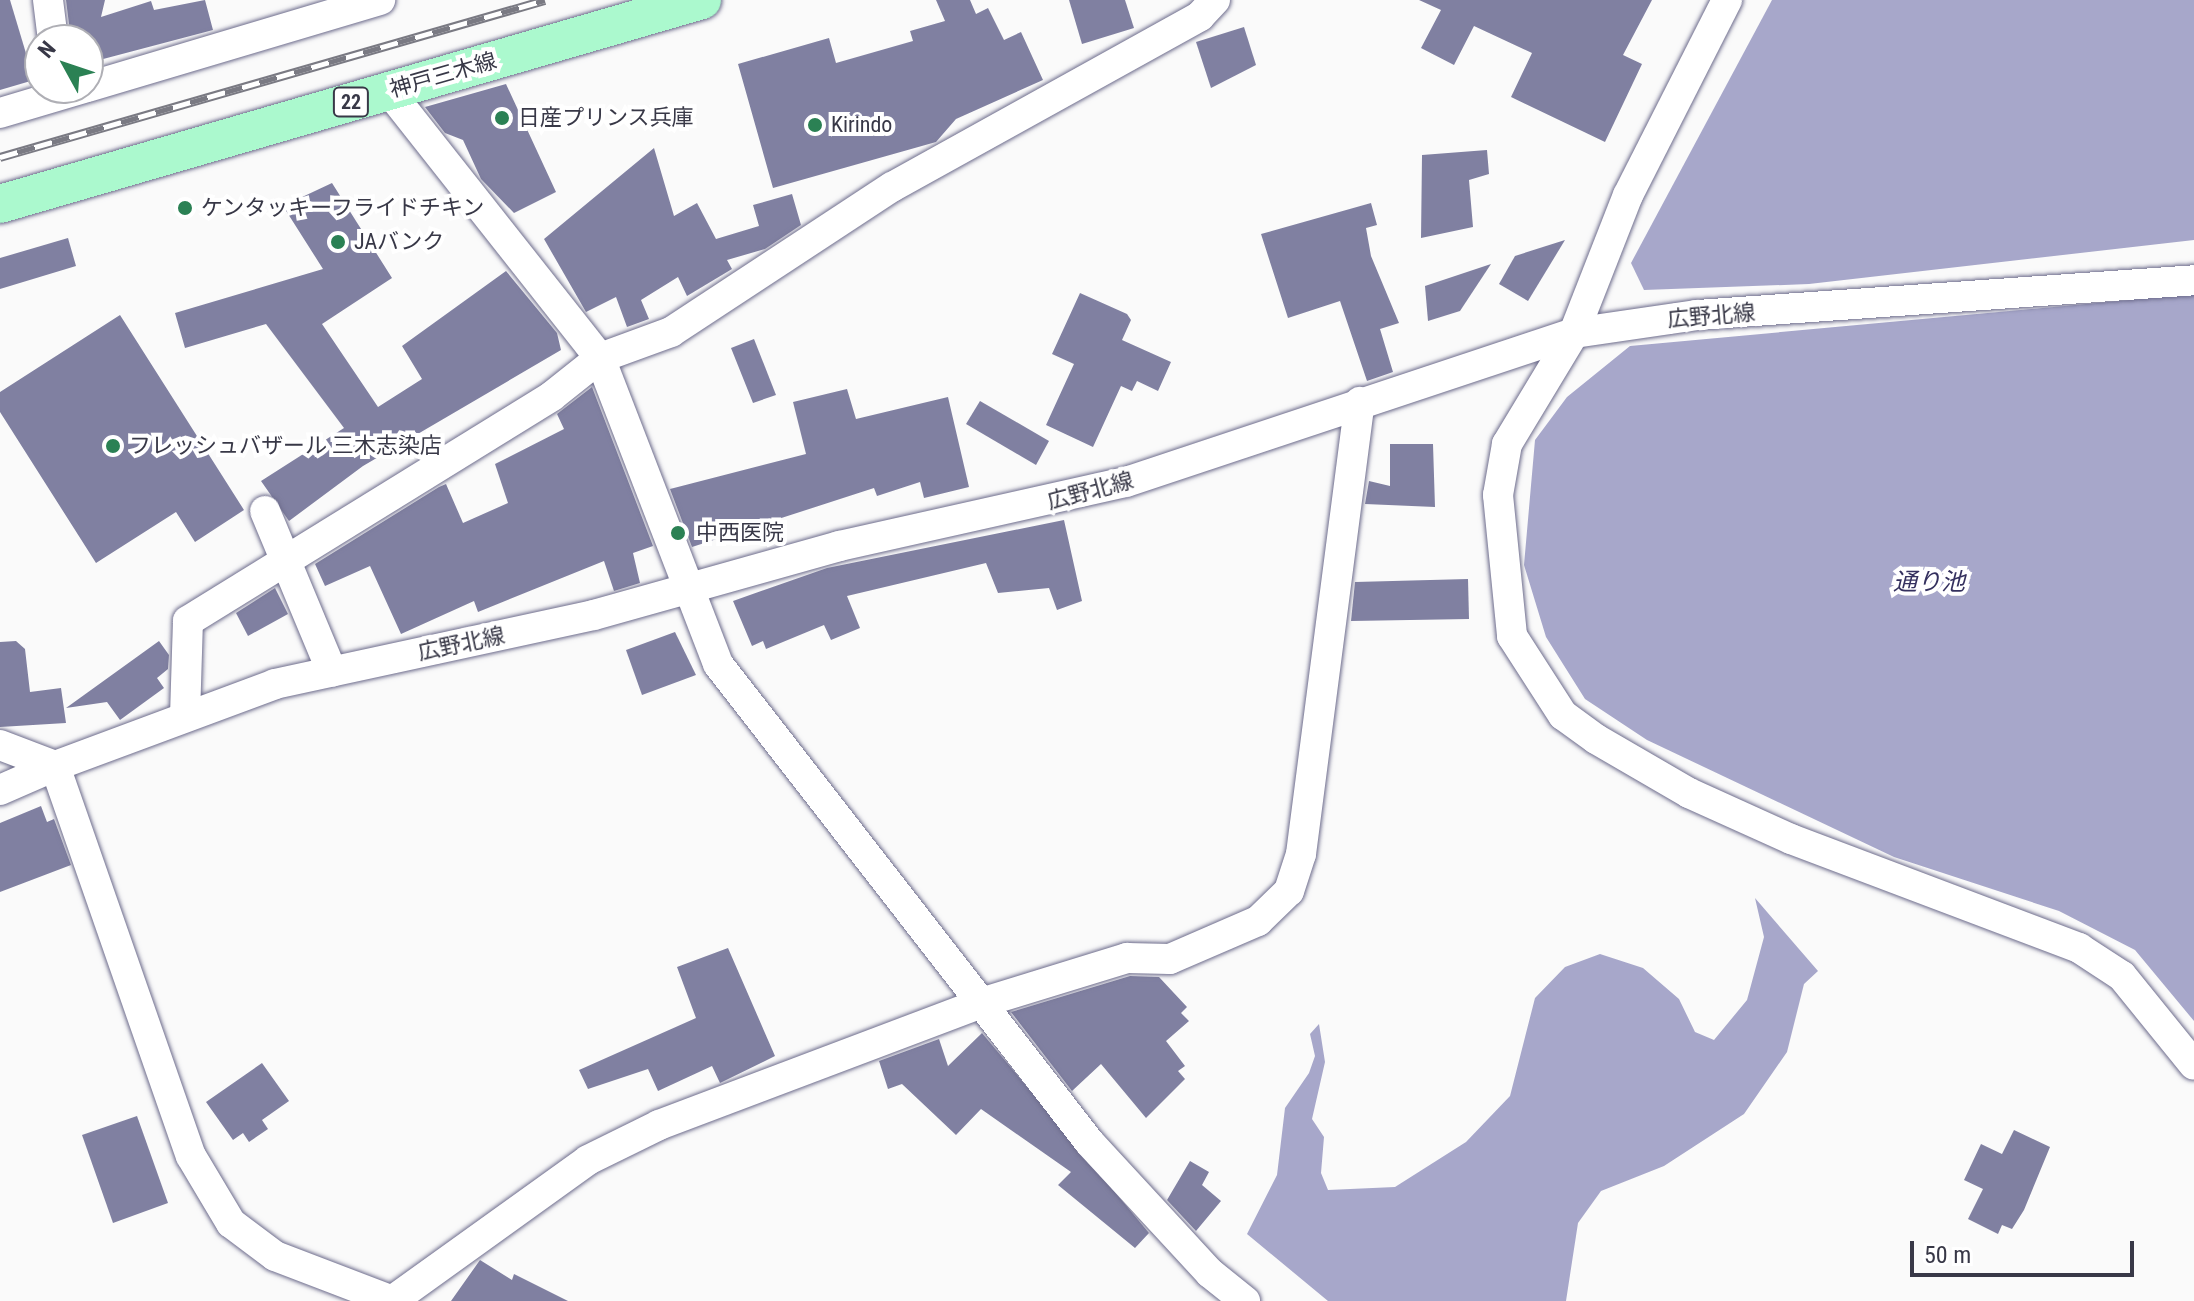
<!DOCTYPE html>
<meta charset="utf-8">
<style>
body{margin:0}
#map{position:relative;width:2194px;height:1301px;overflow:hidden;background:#fafafa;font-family:"Roboto Condensed","Noto Sans JP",sans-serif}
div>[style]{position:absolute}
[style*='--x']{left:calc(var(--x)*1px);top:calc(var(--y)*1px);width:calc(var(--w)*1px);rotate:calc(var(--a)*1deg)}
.water>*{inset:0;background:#a7a7ca}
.building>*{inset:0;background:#8080a1}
.roads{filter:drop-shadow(0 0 2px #6d6c8c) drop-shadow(0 0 2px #6d6c8c)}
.minor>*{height:30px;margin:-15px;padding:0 15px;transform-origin:15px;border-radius:15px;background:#fff}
.major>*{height:38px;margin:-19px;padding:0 19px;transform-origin:19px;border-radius:19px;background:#abf9ce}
.rail>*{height:9px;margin-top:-4.5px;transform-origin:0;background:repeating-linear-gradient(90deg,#fff 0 18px,#7a7a83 0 36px);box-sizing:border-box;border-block:2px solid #7a7a83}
.dots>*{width:22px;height:22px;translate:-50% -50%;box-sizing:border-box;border:4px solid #fff;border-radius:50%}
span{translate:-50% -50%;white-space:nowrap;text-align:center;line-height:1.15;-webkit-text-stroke:8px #fff;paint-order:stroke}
.shield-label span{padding:2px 6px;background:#fff;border:2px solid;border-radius:6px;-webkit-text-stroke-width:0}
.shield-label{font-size:20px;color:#383847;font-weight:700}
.street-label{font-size:22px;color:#383847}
.poi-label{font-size:22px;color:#383847}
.left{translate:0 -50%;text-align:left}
.water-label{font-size:24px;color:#34305e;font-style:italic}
.north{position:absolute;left:24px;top:24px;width:80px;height:80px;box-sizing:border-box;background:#fff;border:2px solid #afafb5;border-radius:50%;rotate:310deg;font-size:22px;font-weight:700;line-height:32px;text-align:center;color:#383847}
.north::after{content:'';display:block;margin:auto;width:28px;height:36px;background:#2b8154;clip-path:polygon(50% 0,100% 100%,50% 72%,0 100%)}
.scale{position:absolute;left:1910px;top:1241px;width:224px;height:36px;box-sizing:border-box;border:4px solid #383847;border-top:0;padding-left:10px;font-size:24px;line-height:28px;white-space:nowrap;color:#383847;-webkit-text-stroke:6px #fff;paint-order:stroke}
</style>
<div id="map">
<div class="water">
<div style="clip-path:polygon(1772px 0,2194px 0,2194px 240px,1809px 284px,1644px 290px,1631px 263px)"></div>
<div style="clip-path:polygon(2194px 294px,2194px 1021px,2135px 950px,2059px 911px,1894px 857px,1647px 740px,1585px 699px,1546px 637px,1524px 565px,1535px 440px,1567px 397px,1630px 346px)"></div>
<div style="clip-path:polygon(1755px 898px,1818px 971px,1804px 984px,1787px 1052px,1744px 1114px,1664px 1166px,1601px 1191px,1578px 1223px,1566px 1301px,1328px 1301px,1247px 1234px,1277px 1175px,1285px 1108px,1309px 1073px,1315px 1056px,1310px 1034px,1319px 1024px,1325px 1062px,1312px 1119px,1324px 1137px,1321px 1173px,1328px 1190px,1395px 1187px,1466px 1142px,1510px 1096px,1535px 998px,1565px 967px,1600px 954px,1643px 968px,1679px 999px,1695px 1032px,1714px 1040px,1747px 1000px,1764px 937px)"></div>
</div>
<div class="building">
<div style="clip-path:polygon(0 0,10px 0,34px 80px,0 90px)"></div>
<div style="clip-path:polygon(66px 0,105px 0,101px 17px,151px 1px,154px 10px,205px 0,213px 30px,88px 63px,88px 40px,71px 40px)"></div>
<div style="clip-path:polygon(936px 0,970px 0,976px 14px,988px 8px,1004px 40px,1021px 32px,1043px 80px,956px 119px,936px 142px,773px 188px,738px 64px,829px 38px,836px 63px,913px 41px,910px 31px,945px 21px)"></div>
<div style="clip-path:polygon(1069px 0,1125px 0,1134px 28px,1082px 44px)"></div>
<div style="clip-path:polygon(1419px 0,1652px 0,1623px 55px,1642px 64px,1605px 142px,1511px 97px,1532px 53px,1474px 26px,1454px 65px,1421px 48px,1441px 10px)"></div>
<div style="clip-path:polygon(1244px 27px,1256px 65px,1211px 88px,1196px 42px)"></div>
<div style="clip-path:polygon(506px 84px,556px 192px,514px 213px,481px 179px,463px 140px,445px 133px,425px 107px)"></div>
<div style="clip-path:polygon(654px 148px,674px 216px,697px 203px,716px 239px,759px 226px,753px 205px,792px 194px,801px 225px,765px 249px,727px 260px,732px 269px,687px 296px,678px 277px,641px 300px,649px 319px,627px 327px,616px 297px,586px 312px,544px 239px)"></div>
<div style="clip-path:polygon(1487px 150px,1489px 174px,1469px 180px,1473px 227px,1421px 238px,1422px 155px)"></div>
<div style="clip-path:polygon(332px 183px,392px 278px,322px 324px,378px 407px,422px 379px,402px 346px,506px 271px,557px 333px,561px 350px,363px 466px,289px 521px,261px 481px,344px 428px,266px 324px,185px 348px,175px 313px,323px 269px,283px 206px)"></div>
<div style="clip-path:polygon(1371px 203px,1377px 225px,1366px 228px,1371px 256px,1399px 323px,1380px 329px,1393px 372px,1367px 381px,1340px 301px,1288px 318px,1261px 234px)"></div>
<div style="clip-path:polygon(68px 238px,76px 266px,0 289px,0 258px)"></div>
<div style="clip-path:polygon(1565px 240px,1528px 301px,1499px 284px,1515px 256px)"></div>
<div style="clip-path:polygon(1491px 264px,1460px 311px,1428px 321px,1425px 286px)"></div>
<div style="clip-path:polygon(1080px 293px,1127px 314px,1131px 320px,1122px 340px,1171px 362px,1158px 391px,1137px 381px,1132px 391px,1121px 386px,1093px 447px,1046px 425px,1074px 364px,1052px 354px)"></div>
<div style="clip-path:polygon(120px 315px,244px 510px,195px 542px,176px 512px,96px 563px,0 412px,0 392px)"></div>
<div style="clip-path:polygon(754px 339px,776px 395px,753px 403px,731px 348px)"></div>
<div style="clip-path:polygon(592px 387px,653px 546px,633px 553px,640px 583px,614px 591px,604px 561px,478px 612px,474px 601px,401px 634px,370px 566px,325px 586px,315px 564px,439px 487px,446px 484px,463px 523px,508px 503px,495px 464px,564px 429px,557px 414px)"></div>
<div style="clip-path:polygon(847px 389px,856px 419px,948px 397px,969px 487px,924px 498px,920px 482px,877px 496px,874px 488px,692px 547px,670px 489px,806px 454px,793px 402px)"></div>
<div style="clip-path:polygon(980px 401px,1049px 441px,1036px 465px,966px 424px)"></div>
<div style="clip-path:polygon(1390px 444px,1433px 444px,1435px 507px,1365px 504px,1369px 481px,1390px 486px)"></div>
<div style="clip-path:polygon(1064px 520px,1082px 601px,1057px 610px,1049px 588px,998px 593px,986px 563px,847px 596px,860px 628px,831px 640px,824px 625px,766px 649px,763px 641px,752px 646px,733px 601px,827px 568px)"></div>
<div style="clip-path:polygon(1468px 579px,1469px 619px,1351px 621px,1355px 582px)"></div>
<div style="clip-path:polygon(275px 588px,288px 614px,248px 636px,236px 613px)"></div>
<div style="clip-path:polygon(675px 632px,696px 675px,642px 695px,626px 650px)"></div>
<div style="clip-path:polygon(16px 641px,25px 649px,30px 692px,61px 688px,66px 723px,0 727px,0 642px)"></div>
<div style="clip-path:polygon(159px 641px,169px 655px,168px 669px,157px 678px,164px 688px,120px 720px,107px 702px,66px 708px)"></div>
<div style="clip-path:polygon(41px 806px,47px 822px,54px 819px,71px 865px,0 892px,0 823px)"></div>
<div style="clip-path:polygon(728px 948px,775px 1056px,720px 1083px,712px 1066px,658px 1091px,648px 1069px,588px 1089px,579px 1070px,696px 1018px,677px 967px)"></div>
<div style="clip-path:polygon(1130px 976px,1159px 977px,1187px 1007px,1181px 1013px,1189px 1021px,1166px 1041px,1185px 1066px,1178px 1071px,1185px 1079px,1146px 1118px,1101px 1064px,1072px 1091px,1011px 1012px)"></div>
<div style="clip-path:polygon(982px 1033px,1149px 1233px,1135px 1248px,1058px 1185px,1071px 1172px,981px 1109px,956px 1135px,902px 1084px,888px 1089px,879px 1061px,939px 1039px,948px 1066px)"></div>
<div style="clip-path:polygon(262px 1063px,289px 1101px,262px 1120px,268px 1129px,249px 1142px,243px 1133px,233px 1140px,206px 1102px)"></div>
<div style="clip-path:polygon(137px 1116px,168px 1203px,113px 1223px,82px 1135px)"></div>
<div style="clip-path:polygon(2014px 1130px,2050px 1147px,2024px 1210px,2012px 1229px,2002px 1225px,1998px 1234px,1968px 1219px,1983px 1189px,1964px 1180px,1981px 1144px,2002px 1154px)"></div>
<div style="clip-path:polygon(1190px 1161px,1209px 1172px,1202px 1185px,1221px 1201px,1196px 1231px,1167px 1200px)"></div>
<div style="clip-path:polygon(480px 1260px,512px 1280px,514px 1274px,568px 1301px,451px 1301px)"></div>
</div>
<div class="roads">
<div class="minor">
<div style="--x:48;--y:0;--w:40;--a:82.9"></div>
<div style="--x:1727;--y:0;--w:219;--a:116.9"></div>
<div style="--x:1628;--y:195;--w:148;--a:111.4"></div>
<div style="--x:1574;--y:333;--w:130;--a:121.1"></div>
<div style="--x:1507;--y:444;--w:52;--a:100"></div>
<div style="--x:1498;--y:495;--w:142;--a:84.3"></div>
<div style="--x:1512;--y:636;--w:94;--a:57.2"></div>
<div style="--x:1563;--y:715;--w:41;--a:36"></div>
<div style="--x:1596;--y:739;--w:108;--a:30.1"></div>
<div style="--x:1689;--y:793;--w:112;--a:24.3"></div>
<div style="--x:1791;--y:839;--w:308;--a:20.7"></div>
<div style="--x:2079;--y:948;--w:51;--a:33.1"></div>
<div style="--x:2122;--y:976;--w:114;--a:51"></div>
<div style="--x:88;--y:87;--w:305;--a:-16.6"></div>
<div style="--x:389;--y:91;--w:340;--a:51.7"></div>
<div style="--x:600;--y:358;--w:328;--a:68.9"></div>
<div style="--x:718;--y:664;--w:606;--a:52.17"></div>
<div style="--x:1090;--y:1143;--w:177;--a:47.3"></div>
<div style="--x:1210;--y:1273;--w:45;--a:38.7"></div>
<div style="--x:0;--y:113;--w:88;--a:-16.6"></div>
<div style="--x:265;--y:511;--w:174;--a:67.4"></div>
<div style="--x:185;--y:716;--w:95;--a:-88.2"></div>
<div style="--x:188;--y:621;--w:428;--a:-31.7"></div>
<div style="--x:552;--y:396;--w:61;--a:-38.4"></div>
<div style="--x:600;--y:358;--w:76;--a:-20.1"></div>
<div style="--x:671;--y:332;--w:264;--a:-33.3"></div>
<div style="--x:892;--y:187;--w:352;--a:-29"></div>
<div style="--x:1200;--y:16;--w:22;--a:-47"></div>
<div style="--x:0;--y:745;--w:59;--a:20.9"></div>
<div style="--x:55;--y:766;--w:235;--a:-20.4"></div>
<div style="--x:275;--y:684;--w:326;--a:-12.2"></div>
<div style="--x:594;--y:615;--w:255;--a:-15.7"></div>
<div style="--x:839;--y:546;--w:294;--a:-12.6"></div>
<div style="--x:1126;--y:482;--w:472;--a:-18.4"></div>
<div style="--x:1574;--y:333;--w:124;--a:-8.3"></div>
<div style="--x:1697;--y:315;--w:498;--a:-4"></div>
<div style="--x:0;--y:790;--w:60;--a:-23.6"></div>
<div style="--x:55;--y:766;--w:413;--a:70.8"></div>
<div style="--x:191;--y:1156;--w:78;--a:59.2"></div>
<div style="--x:231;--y:1223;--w:55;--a:36.9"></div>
<div style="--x:275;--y:1256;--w:126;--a:20.9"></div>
<div style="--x:392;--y:1301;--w:241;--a:-35.7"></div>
<div style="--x:588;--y:1160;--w:79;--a:-26.2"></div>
<div style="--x:659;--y:1125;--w:347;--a:-20.7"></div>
<div style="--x:984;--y:1002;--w:150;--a:-17.1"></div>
<div style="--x:1127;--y:958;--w:43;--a:1.3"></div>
<div style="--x:1170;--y:959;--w:96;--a:-23.4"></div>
<div style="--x:1258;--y:921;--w:43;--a:-44.1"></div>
<div style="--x:1289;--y:891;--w:39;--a:-72"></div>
<div style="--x:1301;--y:854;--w:456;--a:-82.6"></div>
</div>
<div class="major">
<div style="--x:0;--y:204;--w:731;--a:-16.2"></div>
</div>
</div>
<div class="rail">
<div style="--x:0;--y:157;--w:567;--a:-16.07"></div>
</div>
<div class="dots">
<div style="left:502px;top:118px;background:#2b8154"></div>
<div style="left:815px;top:125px;background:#2b8154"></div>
<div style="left:185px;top:208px;background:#2b8154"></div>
<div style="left:338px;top:242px;background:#2b8154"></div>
<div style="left:113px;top:446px;background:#2b8154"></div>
<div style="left:678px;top:533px;background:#2b8154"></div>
</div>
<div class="shield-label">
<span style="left:351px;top:102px">22</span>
</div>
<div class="street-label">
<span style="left:443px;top:75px;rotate:-16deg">神戸三木線</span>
<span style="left:1711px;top:316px;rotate:-5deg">広野北線</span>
<span style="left:1090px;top:491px;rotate:-15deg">広野北線</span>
<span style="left:461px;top:644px;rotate:-12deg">広野北線</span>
</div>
<div class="poi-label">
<span class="left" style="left:518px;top:118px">日産プリンス兵庫</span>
<span class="left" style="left:831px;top:125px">Kirindo</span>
<span class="left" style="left:201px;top:208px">ケンタッキーフライドチキン</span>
<span class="left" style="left:354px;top:242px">JAバンク</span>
<span class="left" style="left:129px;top:446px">フレッシュバザール 三木志染店</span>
<span class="left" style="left:696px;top:533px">中西医院</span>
</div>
<div class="water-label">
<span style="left:1929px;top:583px">通り池</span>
</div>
<div class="north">N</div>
<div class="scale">50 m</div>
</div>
